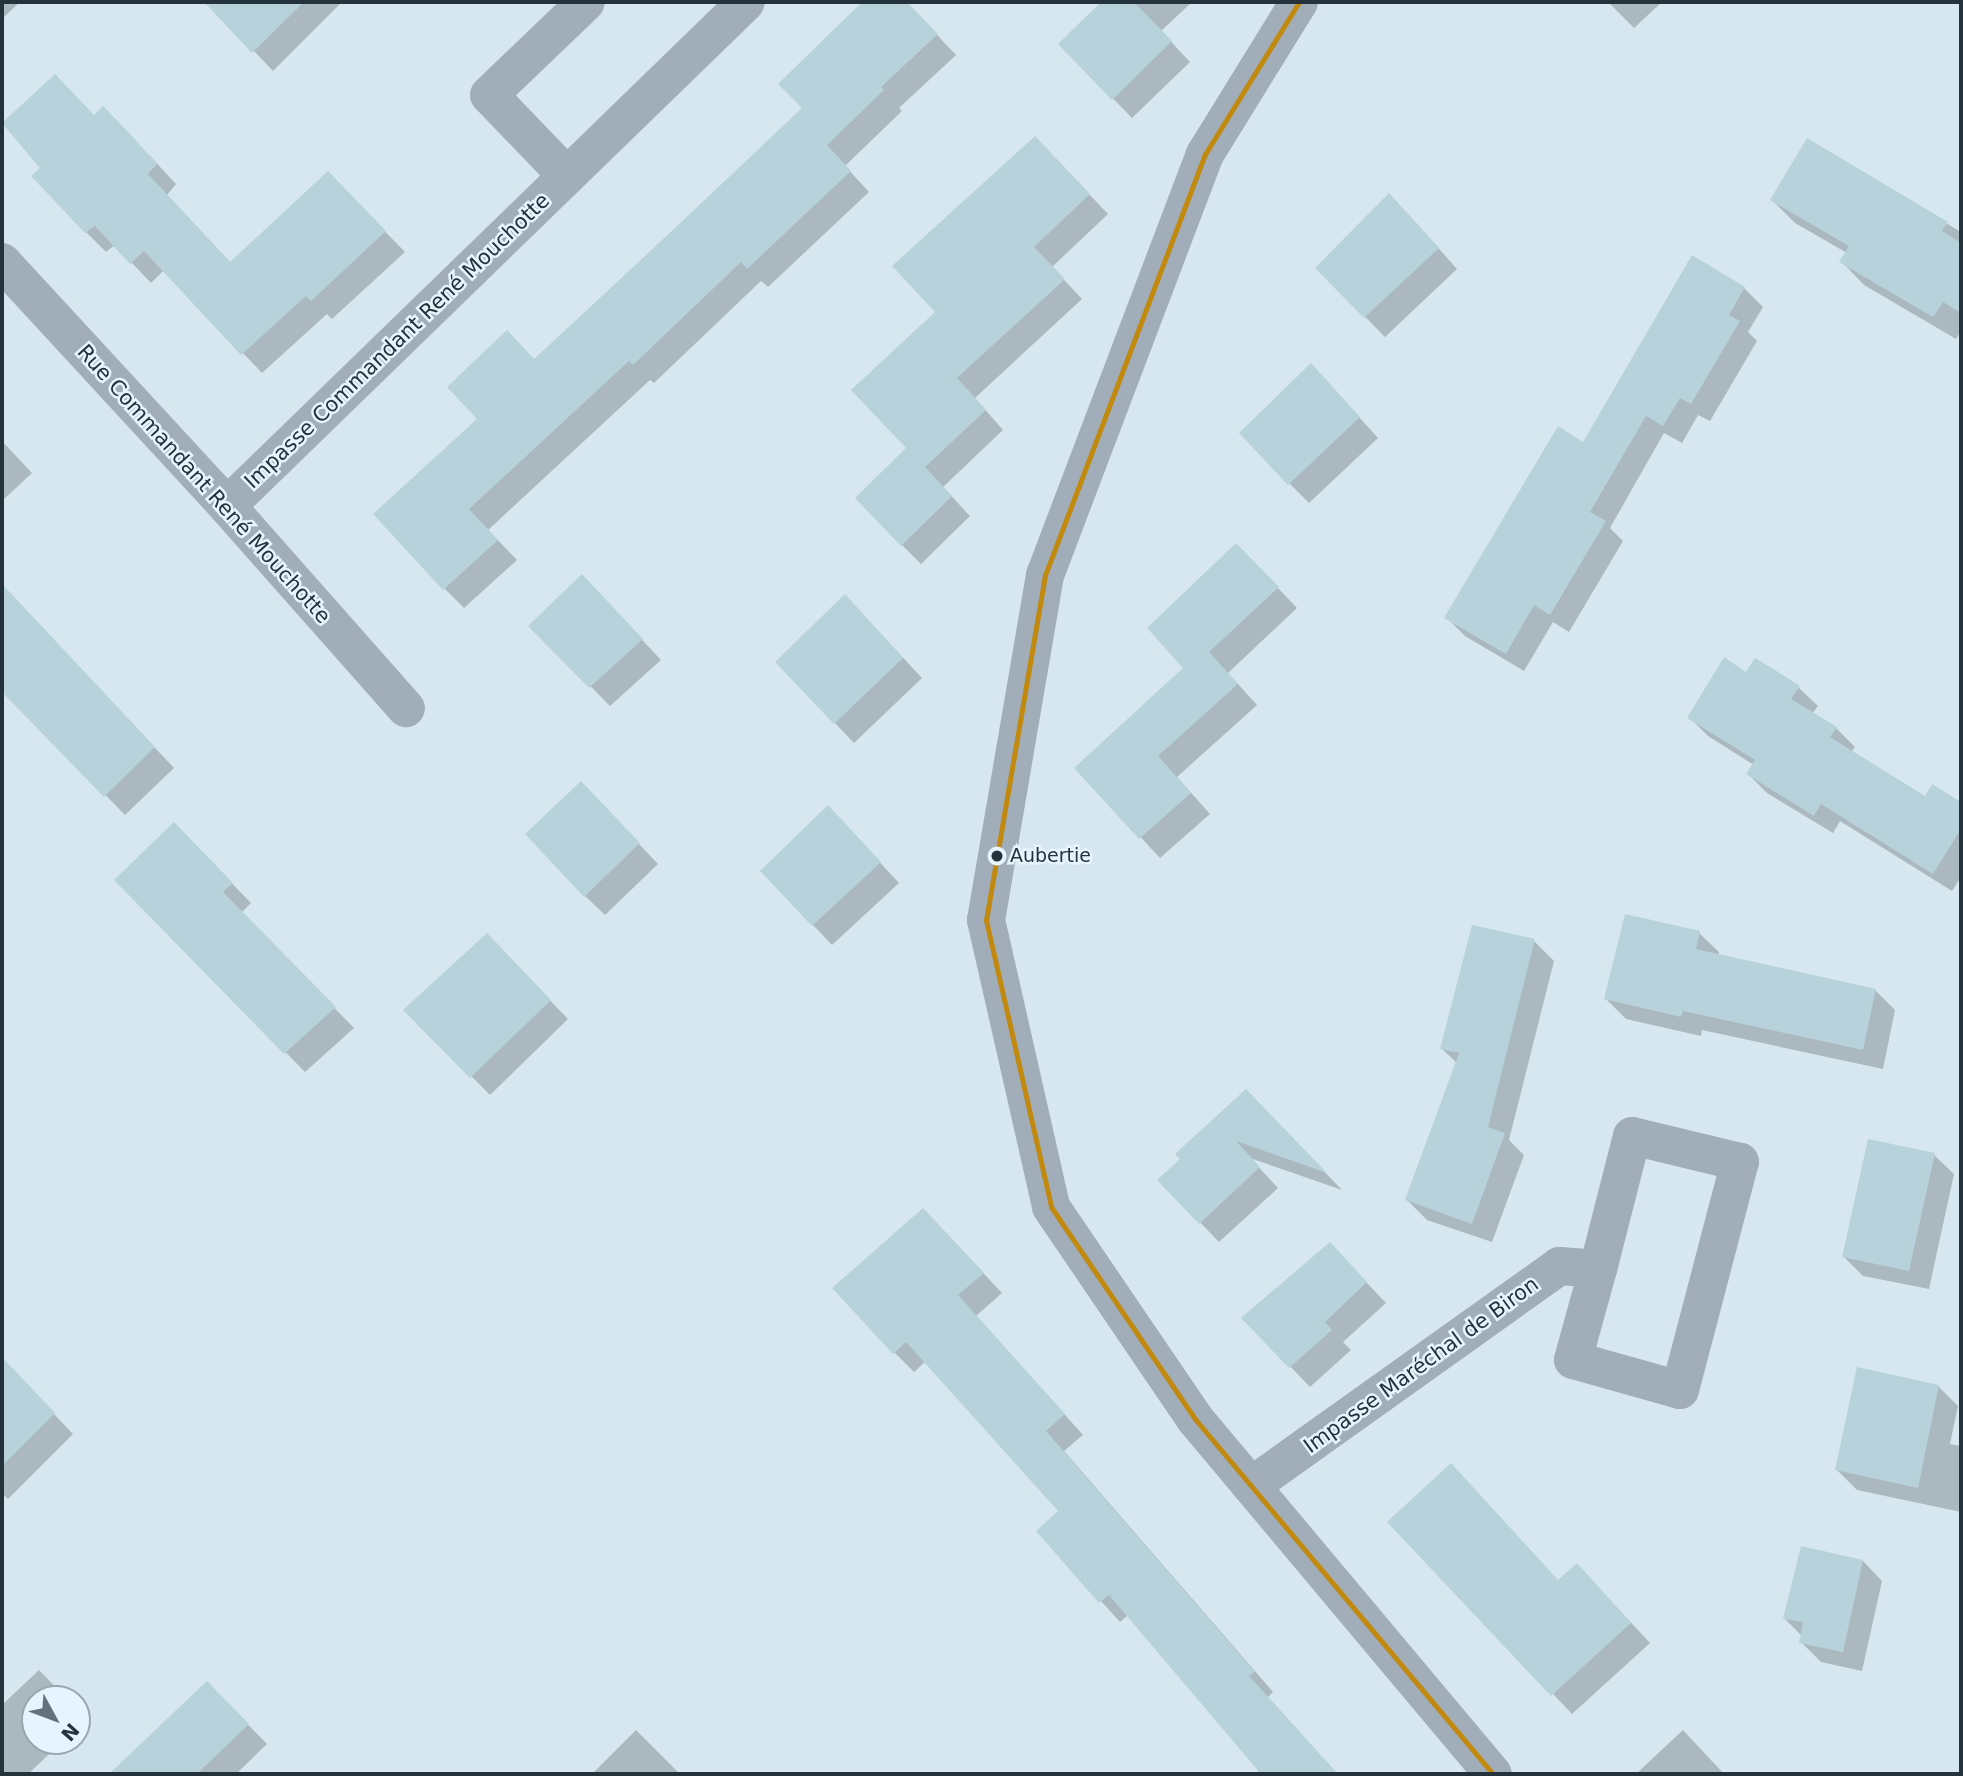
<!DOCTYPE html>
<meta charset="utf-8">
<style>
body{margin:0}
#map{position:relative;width:1963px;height:1776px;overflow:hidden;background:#d6e7f0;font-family:"DejaVu Sans",sans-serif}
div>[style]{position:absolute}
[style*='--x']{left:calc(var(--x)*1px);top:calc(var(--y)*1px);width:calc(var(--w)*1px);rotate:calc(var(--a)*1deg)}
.shadow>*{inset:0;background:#0003}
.building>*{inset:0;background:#b7d2da}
.street>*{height:38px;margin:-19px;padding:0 19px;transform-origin:19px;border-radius:19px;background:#a1aeb9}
.bus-1>*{height:5px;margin:-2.5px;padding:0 2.5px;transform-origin:2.5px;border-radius:2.5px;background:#c2890f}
.dots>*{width:19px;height:19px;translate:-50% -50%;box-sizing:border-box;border:4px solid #e6f5fd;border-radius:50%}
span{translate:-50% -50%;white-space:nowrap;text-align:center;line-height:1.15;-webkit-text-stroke:5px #e6f5fd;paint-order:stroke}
.bus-label{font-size:19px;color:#24323b}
.left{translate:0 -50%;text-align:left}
.street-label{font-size:21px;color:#24323b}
.frame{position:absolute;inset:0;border:4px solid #24323b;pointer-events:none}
.north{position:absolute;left:21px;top:1685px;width:70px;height:70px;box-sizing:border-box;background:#e6f5fd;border:2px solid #98a7af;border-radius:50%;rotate:131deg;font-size:19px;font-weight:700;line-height:28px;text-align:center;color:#24323b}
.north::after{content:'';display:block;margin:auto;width:24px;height:32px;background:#62717a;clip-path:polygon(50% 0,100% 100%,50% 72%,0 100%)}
</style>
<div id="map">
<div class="shadow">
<div style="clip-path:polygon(2px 2px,20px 2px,2px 19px)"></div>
<div style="clip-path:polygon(212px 2px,342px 2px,273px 71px,209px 4px)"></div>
<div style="clip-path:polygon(865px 2px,906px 2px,956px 55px,899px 108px,902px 111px,845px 166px,869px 192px,768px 287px,761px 281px,654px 383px,650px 380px,488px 530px,517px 560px,464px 608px,444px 588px,479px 419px,534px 360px,804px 108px,781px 84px)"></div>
<div style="clip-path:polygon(1104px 2px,1192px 2px,1161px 31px,1190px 62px,1132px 118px,1060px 44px)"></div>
<div style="clip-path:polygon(1608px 2px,1662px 2px,1634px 28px)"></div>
<div style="clip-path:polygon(55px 77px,94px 117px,150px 156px,176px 184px,167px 195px,231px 263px,328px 173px,405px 252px,332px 319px,327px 314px,262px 373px,164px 270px,151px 283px,115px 245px,106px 252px,86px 232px,43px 168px,4px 125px)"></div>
<div style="clip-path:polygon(1808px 141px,1961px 232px,1961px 331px,1956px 339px,1864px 285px,1842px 262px,1847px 253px,1795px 223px,1772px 200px)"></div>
<div style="clip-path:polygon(1054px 157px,1108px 214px,1052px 267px,1082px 299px,975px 398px,1003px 430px,943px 487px,970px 516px,921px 564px,902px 545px,909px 448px)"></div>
<div style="clip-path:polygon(1409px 215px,1457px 269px,1385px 337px,1317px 268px)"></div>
<div style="clip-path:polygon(1744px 288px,1763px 307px,1748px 332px,1757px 341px,1710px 421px,1698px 415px,1682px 443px,1664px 433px,1610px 528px,1623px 541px,1569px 632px,1553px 622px,1524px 671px,1465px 636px,1447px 618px,1583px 444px)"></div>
<div style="clip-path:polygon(1330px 385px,1378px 438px,1309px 503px,1289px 483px)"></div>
<div style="clip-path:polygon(2px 441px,32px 473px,2px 501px)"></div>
<div style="clip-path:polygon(1256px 565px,1297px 608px,1228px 673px,1257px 705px,1177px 777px,1210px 814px,1160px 858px,1076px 768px,1186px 668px)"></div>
<div style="clip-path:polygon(2px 585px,174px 768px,125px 815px,2px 689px)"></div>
<div style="clip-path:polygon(601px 596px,661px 660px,610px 706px,531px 626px)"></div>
<div style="clip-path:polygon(864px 616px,922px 678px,854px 743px,835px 723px)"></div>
<div style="clip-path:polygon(1755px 660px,1799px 688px,1818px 706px,1812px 714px,1836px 728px,1855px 747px,1851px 752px,1925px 798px,1933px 787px,1961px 804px,1961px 877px,1952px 891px,1840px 821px,1833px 833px,1767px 793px,1748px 774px,1754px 765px,1708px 736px,1689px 717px,1746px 675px)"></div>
<div style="clip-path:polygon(600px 803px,658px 864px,605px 915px,585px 896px)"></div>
<div style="clip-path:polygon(174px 824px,251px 903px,241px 913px,354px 1028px,305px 1072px,117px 880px)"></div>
<div style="clip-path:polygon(848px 828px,899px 883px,832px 945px,813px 925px)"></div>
<div style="clip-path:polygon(1699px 933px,1719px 952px,1718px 956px,1875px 990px,1895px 1010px,1883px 1069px,1702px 1030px,1701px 1036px,1626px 1019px,1606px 999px)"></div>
<div style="clip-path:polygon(1534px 941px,1554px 961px,1509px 1140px,1524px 1155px,1492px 1242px,1427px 1220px,1407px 1200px,1457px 1063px,1442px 1049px)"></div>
<div style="clip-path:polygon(505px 954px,568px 1019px,490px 1095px,406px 1010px)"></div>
<div style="clip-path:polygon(1266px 1111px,1342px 1190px,1250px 1158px,1278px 1188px,1219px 1242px,1159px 1180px)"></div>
<div style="clip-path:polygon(1934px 1155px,1954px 1174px,1929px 1289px,1863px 1276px,1843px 1256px)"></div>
<div style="clip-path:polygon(943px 1230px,1002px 1293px,976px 1316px,1083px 1435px,1064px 1451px,1273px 1692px,1268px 1697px,1337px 1774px,1255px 1774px,1260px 1770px,1128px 1615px,1120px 1622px,1038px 1531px,1061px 1512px,926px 1361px,914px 1372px,894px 1352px)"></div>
<div style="clip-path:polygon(1349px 1264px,1386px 1303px,1343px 1342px,1351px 1350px,1310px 1387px,1244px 1318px)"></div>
<div style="clip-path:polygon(13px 1371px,73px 1434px,8px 1499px,2px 1493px,2px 1382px)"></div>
<div style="clip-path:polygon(1938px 1386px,1958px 1406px,1950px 1444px,1961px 1446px,1961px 1512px,1857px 1490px,1837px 1470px)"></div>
<div style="clip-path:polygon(1390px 1522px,1559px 1581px,1596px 1585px,1650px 1643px,1572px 1714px)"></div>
<div style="clip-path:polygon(1863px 1561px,1882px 1581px,1862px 1671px,1821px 1662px,1801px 1642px,1802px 1636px,1785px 1619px)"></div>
<div style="clip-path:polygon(39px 1670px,67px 1699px,35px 1699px,35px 1741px,63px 1741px,28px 1774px,2px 1774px,2px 1705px)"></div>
<div style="clip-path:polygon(207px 1683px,267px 1744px,236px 1774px,113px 1774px)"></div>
<div style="clip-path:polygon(77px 1709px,87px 1718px,77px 1727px)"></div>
<div style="clip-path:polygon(636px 1730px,680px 1774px,592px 1774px)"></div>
<div style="clip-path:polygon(1683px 1730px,1724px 1774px,1638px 1774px,1637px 1773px)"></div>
</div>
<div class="building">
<div style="clip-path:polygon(204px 2px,304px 2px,252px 53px)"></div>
<div style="clip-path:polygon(862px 2px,907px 2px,938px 34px,881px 87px,884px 90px,827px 145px,851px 171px,747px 269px,741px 262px,633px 365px,629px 361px,469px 509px,498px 540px,443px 590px,373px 514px,477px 419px,447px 387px,507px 330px,534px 359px,640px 261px,802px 108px,778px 84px)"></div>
<div style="clip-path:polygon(1101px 2px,1134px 2px,1172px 41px,1112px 100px,1058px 44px)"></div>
<div style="clip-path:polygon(55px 74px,94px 115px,103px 106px,130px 134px,157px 164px,148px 174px,230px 262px,328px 171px,386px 231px,311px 301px,306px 296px,241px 355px,144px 251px,130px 264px,95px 226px,85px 233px,31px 176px,40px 168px,2px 123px)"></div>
<div style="clip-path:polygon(1035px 136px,1090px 194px,1034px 247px,1065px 279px,957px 378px,986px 410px,925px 467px,952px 496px,901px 546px,855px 498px,906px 448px,851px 390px,935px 312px,892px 266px)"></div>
<div style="clip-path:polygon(1807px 138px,1948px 222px,1942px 231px,1961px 243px,1961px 313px,1943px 302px,1933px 317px,1839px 262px,1849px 246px,1770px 200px)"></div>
<div style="clip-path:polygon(1389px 193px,1439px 248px,1364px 318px,1315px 268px)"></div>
<div style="clip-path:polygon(1692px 255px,1745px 287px,1729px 315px,1740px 321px,1691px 404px,1680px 398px,1663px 426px,1646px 416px,1590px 512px,1606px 521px,1550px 615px,1534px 605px,1506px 654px,1444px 618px,1558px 426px,1583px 442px)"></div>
<div style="clip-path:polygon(1311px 363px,1360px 417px,1288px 485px,1239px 433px)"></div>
<div style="clip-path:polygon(1236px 543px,1279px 587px,1209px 652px,1238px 684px,1158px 756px,1191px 793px,1139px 839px,1074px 768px,1183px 668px,1147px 628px)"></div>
<div style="clip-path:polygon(582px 574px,643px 639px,589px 688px,528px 626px)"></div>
<div style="clip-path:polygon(2px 584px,155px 747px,104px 797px,2px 692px)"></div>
<div style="clip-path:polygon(845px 594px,903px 658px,834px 724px,775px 662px)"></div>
<div style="clip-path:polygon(1724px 657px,1746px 672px,1755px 658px,1775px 670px,1800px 686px,1791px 699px,1837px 727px,1830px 737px,1925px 796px,1932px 784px,1961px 802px,1961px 829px,1933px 874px,1821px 804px,1814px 816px,1746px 774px,1755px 760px,1687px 718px)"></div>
<div style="clip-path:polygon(581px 781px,640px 843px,584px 897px,525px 834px)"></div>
<div style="clip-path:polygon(828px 805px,881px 862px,812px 926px,760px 871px)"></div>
<div style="clip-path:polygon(174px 822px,233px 883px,223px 892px,336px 1007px,284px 1054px,114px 880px)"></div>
<div style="clip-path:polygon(1625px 914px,1700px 931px,1696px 949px,1876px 989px,1863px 1050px,1683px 1011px,1681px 1017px,1604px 999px)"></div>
<div style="clip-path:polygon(1472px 925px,1535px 939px,1488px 1127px,1505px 1133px,1472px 1224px,1405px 1200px,1459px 1053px,1440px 1049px)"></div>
<div style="clip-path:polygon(487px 933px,551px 1000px,470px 1078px,403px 1010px)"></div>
<div style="clip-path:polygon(1246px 1089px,1327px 1173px,1236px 1141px,1260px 1167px,1199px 1224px,1157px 1180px,1180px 1159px,1175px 1154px)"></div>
<div style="clip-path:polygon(1868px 1139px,1935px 1153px,1909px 1271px,1842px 1257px)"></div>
<div style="clip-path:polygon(923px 1208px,984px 1273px,958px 1295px,1065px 1414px,1046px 1431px,1255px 1672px,1249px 1676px,1338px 1774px,1261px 1774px,1109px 1595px,1099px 1603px,1036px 1531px,1058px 1511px,906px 1342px,893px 1354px,832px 1288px)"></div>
<div style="clip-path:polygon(1330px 1242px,1367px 1282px,1325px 1322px,1332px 1330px,1289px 1368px,1241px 1318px)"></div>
<div style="clip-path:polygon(2px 1357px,55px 1413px,2px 1466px)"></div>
<div style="clip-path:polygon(1857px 1367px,1939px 1385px,1918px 1488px,1835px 1470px)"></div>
<div style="clip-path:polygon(1451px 1463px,1558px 1580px,1577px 1563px,1631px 1623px,1551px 1696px,1387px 1522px)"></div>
<div style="clip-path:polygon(1801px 1546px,1863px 1560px,1843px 1652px,1799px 1643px,1803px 1622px,1783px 1619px)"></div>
<div style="clip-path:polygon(207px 1681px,249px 1724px,197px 1774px,109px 1774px)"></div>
</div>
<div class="street">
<div style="--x:1299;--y:2;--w:179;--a:121.7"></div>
<div style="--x:1205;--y:154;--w:450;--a:110.8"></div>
<div style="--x:1045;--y:575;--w:350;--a:99.7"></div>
<div style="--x:986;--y:920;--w:294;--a:77.2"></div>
<div style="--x:1051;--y:1207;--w:256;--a:55.8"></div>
<div style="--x:1195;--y:1419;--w:463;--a:50"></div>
<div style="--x:567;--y:176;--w:112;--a:-133.9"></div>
<div style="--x:489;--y:95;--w:134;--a:-43.8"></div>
<div style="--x:2;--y:262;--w:332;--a:47.3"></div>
<div style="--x:227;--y:506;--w:270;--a:48.5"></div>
<div style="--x:227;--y:506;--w:723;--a:-44.16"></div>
<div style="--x:1251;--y:1486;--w:379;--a:-35.5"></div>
<div style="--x:1559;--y:1266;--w:39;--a:4"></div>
<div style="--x:1598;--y:1269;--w:94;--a:105.4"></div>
<div style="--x:1573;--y:1360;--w:111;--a:15.7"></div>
<div style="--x:1680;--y:1390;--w:236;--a:-75.3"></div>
<div style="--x:1740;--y:1162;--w:111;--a:-166.5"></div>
<div style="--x:1632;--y:1136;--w:137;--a:104.3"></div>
</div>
<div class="bus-1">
<div style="--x:1299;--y:2;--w:179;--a:121.7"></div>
<div style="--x:1205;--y:154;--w:450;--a:110.8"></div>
<div style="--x:1045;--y:575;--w:350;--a:99.7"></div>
<div style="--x:986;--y:920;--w:294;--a:77.2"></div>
<div style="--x:1051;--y:1207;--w:256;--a:55.8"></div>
<div style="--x:1195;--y:1419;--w:463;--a:50"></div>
</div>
<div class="dots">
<div style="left:997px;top:856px;background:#24323b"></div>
</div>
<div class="bus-label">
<span class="left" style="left:1010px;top:856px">Aubertie</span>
</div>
<div class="street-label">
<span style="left:397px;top:341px;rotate:-44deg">Impasse Commandant René Mouchotte</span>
<span style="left:204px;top:484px;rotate:48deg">Rue Commandant René Mouchotte</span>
<span style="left:1421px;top:1365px;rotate:-36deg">Impasse Maréchal de Biron</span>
</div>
<div class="frame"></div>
<div class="north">N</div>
</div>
